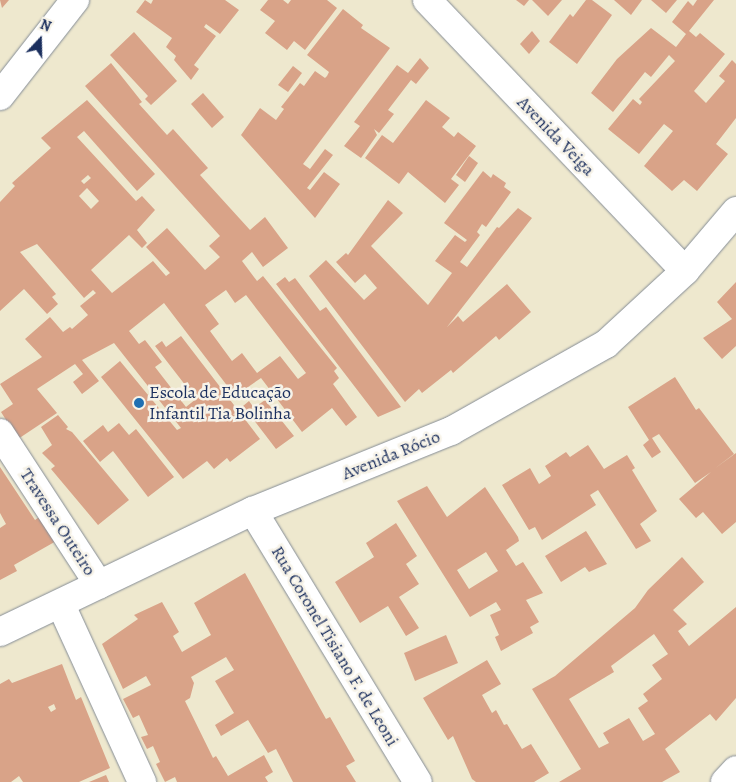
<!DOCTYPE html>
<meta charset="utf-8">
<style>
body{margin:0}
#map{position:relative;width:736px;height:782px;overflow:hidden;background:#eee8ce;font-family:Alegreya,serif}
div>[style]{position:absolute}
[style*='--x']{left:calc(var(--x)*1px);top:calc(var(--y)*1px);width:calc(var(--w)*1px);rotate:calc(var(--a)*1deg)}
.building>*{inset:0;background:#d9a388}
.roads{filter:drop-shadow(0 0 1px #848c96) drop-shadow(0 0 1px #848c96)}
.minor>*{height:28px;margin:-14px;padding:0 14px;transform-origin:14px;border-radius:14px;background:#fff}
.dots>*{width:14px;height:14px;translate:-50% -50%;box-sizing:border-box;border:2px solid #f7f3e8;border-radius:50%}
span{translate:-50% -50%;white-space:nowrap;text-align:center;line-height:1.15;-webkit-text-stroke:5px #f7f3e8;paint-order:stroke}
.street-label{font-size:18px;color:#1b2f5e}
.poi-label{font-size:18px;color:#1b2f5e}
.left{translate:0 -50%;text-align:left}
.north{position:absolute;left:15px;top:15px;width:50px;height:50px;-webkit-text-stroke:4px #f7f3e8;paint-order:stroke;rotate:21deg;font-size:14px;font-weight:700;line-height:20px;text-align:center;color:#1b2f5e}
.north::after{content:'';display:block;margin:auto;width:18px;height:22px;background:#1b2f5e;clip-path:polygon(50% 0,100% 100%,50% 72%,0 100%)}
</style>
<div id="map">
<div class="building">
<div style="clip-path:polygon(0 0,9px 0,2px 8px)"></div>
<div style="clip-path:polygon(145px 0,151px 4px,153px 0,225px 0,239px 10px,220px 34px,206px 24px,204px 27px,216px 36px,194px 65px,199px 69px,191px 80px,174px 60px,176px 56px,166px 47px,172px 38px,136px 12px)"></div>
<div style="clip-path:polygon(268px 0,283px 0,288px 4px,291px 0,327px 0,337px 8px,305px 50px,294px 41px,287px 50px,265px 33px,275px 21px,260px 10px)"></div>
<div style="clip-path:polygon(516px 0,529px 0,524px 6px)"></div>
<div style="clip-path:polygon(532px 0,562px 0,548px 16px)"></div>
<div style="clip-path:polygon(586px 0,592px 0,612px 15px,577px 64px,549px 42px,570px 14px,573px 17px)"></div>
<div style="clip-path:polygon(614px 0,642px 0,631px 15px)"></div>
<div style="clip-path:polygon(651px 0,677px 0,666px 13px)"></div>
<div style="clip-path:polygon(697px 0,714px 0,689px 31px,696px 37px,700px 33px,725px 54px,694px 91px,706px 103px,725px 81px,719px 76px,732px 60px,736px 64px,736px 118px,716px 144px,728px 154px,697px 191px,684px 180px,672px 191px,644px 166px,673px 131px,664px 124px,639px 154px,608px 129px,633px 99px,640px 105px,642px 102px,639px 99px,675px 61px,669px 55px,651px 77px,645px 72px,613px 112px,591px 93px,617px 59px,651px 28px,676px 47px,686px 34px,672px 22px,688px 1px,693px 6px)"></div>
<div style="clip-path:polygon(343px 9px,363px 25px,361px 28px,390px 48px,303px 164px,310px 169px,325px 149px,333px 155px,307px 188px,310px 190px,324px 172px,340px 184px,315px 218px,241px 135px,260px 108px,276px 120px,284px 109px,281px 107px,300px 83px,304px 86px,315px 71px,325px 78px,327px 76px,329px 72px,307px 55px)"></div>
<div style="clip-path:polygon(532px 31px,540px 41px,529px 54px,520px 44px)"></div>
<div style="clip-path:polygon(134px 32px,177px 81px,151px 105px,145px 99px,148px 96px,110px 55px)"></div>
<div style="clip-path:polygon(420px 58px,429px 68px,416px 84px,411px 80px,388px 110px,394px 114px,379px 133px,374px 129px,377px 135px,361px 158px,344px 146px,360px 126px,354px 122px,397px 65px,408px 73px)"></div>
<div style="clip-path:polygon(evenodd,111px 63px,142px 102px,139px 104px,167px 135px,173px 129px,208px 168px,200px 175px,250px 230px,265px 217px,288px 248px,263px 267px,252px 252px,242px 261px,257px 281px,263px 276px,337px 368px,334px 371px,339px 378px,333px 384px,357px 417px,346px 426px,332px 408px,302px 432px,261px 378px,235px 396px,164px 303px,129px 331px,139px 344px,145px 340px,162px 362px,155px 367px,186px 407px,196px 399px,155px 346px,162px 341px,166px 347px,181px 336px,260px 439px,230px 462px,227px 458px,214px 469px,207px 461px,183px 479px,101px 377px,120px 361px,177px 430px,181px 428px,114px 343px,82px 360px,99px 381px,82px 394px,73px 382px,83px 374px,75px 364px,37px 389px,57px 413px,18px 439px,1px 412px,13px 404px,0 384px,42px 357px,25px 339px,50px 317px,63px 332px,70px 327px,72px 329px,88px 315px,80px 306px,96px 293px,93px 290px,84px 298px,37px 244px,20px 252px,56px 294px,52px 297px,58px 304px,47px 314px,24px 289px,0 311px,0 202px,15px 186px,12px 183px,51px 148px,41px 138px,87px 100px,155px 174px,137px 191px,84px 131px,77px 137px,136px 201px,142px 196px,155px 210px,137px 230px,147px 243px,142px 248px,129px 235px,91px 270px,112px 293px,153px 261px,166px 276px,170px 273px,146px 247px,167px 228px,205px 270px,220px 257px,209px 246px,220px 236px,85px 86px,111px 63px,88px 175px,91px 178px,84px 184px,81px 181px,88px 175px,111px 63px,87px 188px,99px 201px,91px 209px,79px 196px,87px 188px,111px 63px,226px 290px,235px 303px,246px 295px,306px 373px,298px 379px,280px 356px,257px 373px,242px 353px,232px 361px,210px 331px,219px 324px,205px 305px,226px 290px)"></div>
<div style="clip-path:polygon(293px 66px,302px 73px,288px 92px,278px 85px)"></div>
<div style="clip-path:polygon(203px 93px,224px 117px,212px 128px,191px 104px)"></div>
<div style="clip-path:polygon(426px 100px,450px 118px,442px 127px,454px 137px,458px 132px,476px 146px,451px 179px,459px 185px,445px 203px,408px 172px,399px 184px,365px 158px,382px 135px,393px 143px)"></div>
<div style="clip-path:polygon(469px 156px,478px 163px,465px 182px,456px 175px)"></div>
<div style="clip-path:polygon(483px 171px,491px 178px,493px 174px,506px 183px,504px 187px,511px 192px,486px 227px,482px 224px,477px 232px,480px 235px,460px 262px,467px 267px,497px 227px,499px 228px,518px 208px,532px 218px,447px 327px,458px 316px,463px 322px,507px 284px,531px 312px,499px 340px,496px 336px,453px 373px,451px 370px,422px 393px,419px 389px,405px 402px,309px 276px,326px 260px,364px 300px,377px 288px,365px 274px,355px 283px,336px 262px,346px 253px,348px 255px,388px 200px,403px 213px,371px 246px,428px 305px,452px 273px,435px 261px,455px 235px,465px 242px,467px 240px,444px 223px)"></div>
<div style="clip-path:polygon(285px 277px,289px 282px,295px 278px,320px 311px,326px 307px,401px 407px,378px 417px,276px 284px)"></div>
<div style="clip-path:polygon(736px 282px,736px 346px,722px 359px,703px 338px,732px 319px,717px 302px)"></div>
<div style="clip-path:polygon(675px 377px,696px 410px,699px 408px,734px 454px,714px 469px,736px 453px,736px 522px,722px 534px,703px 512px,696px 518px,679px 499px,711px 472px,695px 483px,659px 434px,652px 438px,661px 452px,652px 458px,643px 445px,649px 440px,628px 407px)"></div>
<div style="clip-path:polygon(265px 400px,294px 436px,276px 449px,243px 406px,249px 401px,254px 408px)"></div>
<div style="clip-path:polygon(58px 415px,68px 427px,66px 429px,72px 432px,129px 500px,98px 525px,51px 469px,55px 466px,42px 453px,52px 445px,41px 427px)"></div>
<div style="clip-path:polygon(119px 423px,129px 435px,136px 429px,174px 477px,148px 497px,113px 451px,100px 462px,83px 441px,103px 425px,108px 432px)"></div>
<div style="clip-path:polygon(588px 445px,604px 469px,627px 455px,635px 468px,632px 470px,657px 511px,640px 524px,651px 541px,636px 549px,598px 490px,590px 495px,596px 505px,542px 540px,535px 527px,529px 530px,502px 485px,530px 468px,539px 484px,551px 476px,545px 466px,566px 452px,570px 457px)"></div>
<div style="clip-path:polygon(0 467px,35px 520px,42px 515px,58px 540px,14px 565px,17px 571px,0 580px,0 528px,6px 524px,0 513px)"></div>
<div style="clip-path:polygon(evenodd,427px 486px,447px 517px,485px 487px,518px 537px,519px 541px,506px 550px,516px 566px,523px 562px,543px 593px,526px 600px,539px 622px,530px 627px,533px 633px,501px 651px,495px 637px,499px 635px,490px 615px,501px 610px,496px 602px,470px 617px,397px 501px,427px 486px,486px 552px,498px 571px,469px 589px,457px 570px,486px 552px)"></div>
<div style="clip-path:polygon(396px 523px,417px 556px,406px 564px,419px 584px,399px 597px,419px 628px,406px 636px,388px 606px,360px 623px,335px 582px,374px 557px,366px 543px)"></div>
<div style="clip-path:polygon(586px 531px,607px 564px,589px 572px,585px 567px,561px 582px,545px 556px)"></div>
<div style="clip-path:polygon(evenodd,682px 557px,704px 582px,673px 610px,687px 624px,678px 631px,689px 646px,736px 607px,736px 698px,716px 721px,710px 714px,665px 749px,680px 772px,662px 782px,559px 782px,581px 769px,532px 689px,555px 676px,635px 608px,648px 590px,682px 557px,654px 634px,668px 654px,652px 665px,662px 679px,643px 694px,648px 701px,638px 708px,655px 734px,643px 741px,629px 718px,603px 733px,609px 743px,599px 748px,569px 699px,614px 672px,611px 666px,654px 634px)"></div>
<div style="clip-path:polygon(245px 573px,326px 719px,330px 717px,355px 761px,346px 766px,356px 782px,293px 782px,276px 749px,268px 753px,248px 720px,221px 736px,215px 725px,234px 713px,215px 681px,234px 670px,226px 657px,191px 677px,194px 683px,190px 698px,185px 701px,213px 758px,216px 756px,228px 776px,264px 755px,273px 772px,265px 777px,268px 782px,177px 782px,175px 777px,165px 782px,156px 764px,160px 762px,153px 746px,147px 749px,141px 737px,148px 735px,139px 715px,133px 718px,123px 699px,151px 685px,146px 676px,123px 689px,102px 644px,138px 619px,134px 615px,162px 602px,179px 632px,173px 636px,182px 652px,211px 635px,219px 650px,194px 603px)"></div>
<div style="clip-path:polygon(446px 635px,458px 663px,415px 681px,404px 653px)"></div>
<div style="clip-path:polygon(487px 660px,501px 684px,482px 695px,492px 713px,496px 710px,504px 725px,507px 724px,522px 749px,531px 744px,549px 773px,534px 782px,476px 782px,472px 779px,453px 736px,448px 740px,423px 698px)"></div>
<div style="clip-path:polygon(evenodd,62px 664px,76px 700px,81px 697px,110px 768px,79px 782px,23px 782px,19px 776px,11px 782px,0 782px,0 684px,9px 679px,12px 683px,62px 664px,54px 704px,56px 709px,51px 712px,48px 707px,54px 704px)"></div>
<div style="clip-path:polygon(106px 775px,109px 782px,89px 782px)"></div>
</div>
<div class="roads">
<div class="minor">
<div style="--x:427;--y:0;--w:374;--a:46.4"></div>
<div style="--x:0;--y:96;--w:122;--a:-52"></div>
<div style="--x:0;--y:433;--w:181;--a:56.9"></div>
<div style="--x:253;--y:511;--w:317;--a:58.7"></div>
<div style="--x:61;--y:605;--w:195;--a:65.4"></div>
<div style="--x:0;--y:632;--w:280;--a:-25.6"></div>
<div style="--x:253;--y:511;--w:214;--a:-22"></div>
<div style="--x:451;--y:431;--w:178;--a:-29.3"></div>
<div style="--x:606;--y:344;--w:108;--a:-42.7"></div>
<div style="--x:685;--y:271;--w:79;--a:-49.6"></div>
<div style="--x:725;--y:782;--w:16;--a:-47"></div>
</div>
</div>
<div class="dots">
<div style="left:139px;top:403px;background:#1f6fb2"></div>
</div>
<div class="street-label">
<span style="left:556px;top:136px;rotate:46deg">Avenida Veiga</span>
<span style="left:391px;top:455px;rotate:-22deg">Avenida Rócio</span>
<span style="left:58px;top:522px;rotate:57deg">Travessa Outeiro</span>
<span style="left:335px;top:646px;rotate:59deg">Rua Coronel Tisiano F. de Leoni</span>
</div>
<div class="poi-label">
<span class="left" style="left:149px;top:403px">Escola de Educação<br>Infantil Tia Bolinha</span>
</div>
<div class="north">N</div>
</div>
